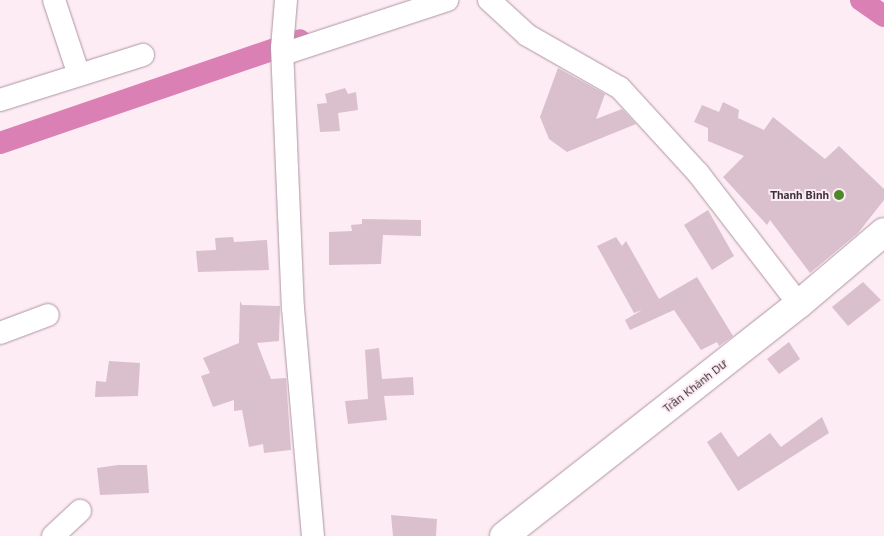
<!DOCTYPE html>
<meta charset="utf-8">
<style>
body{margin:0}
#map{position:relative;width:884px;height:536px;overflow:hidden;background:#fdecf4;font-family:"PT Sans",sans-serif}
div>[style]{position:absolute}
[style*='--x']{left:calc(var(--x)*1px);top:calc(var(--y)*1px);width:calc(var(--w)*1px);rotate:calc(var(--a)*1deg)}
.canal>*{height:22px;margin:-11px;padding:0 11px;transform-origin:11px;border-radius:11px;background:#db80b4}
.building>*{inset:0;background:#dabfcd}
.roads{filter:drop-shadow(0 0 1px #ae95a2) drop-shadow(0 0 1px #ae95a2)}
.minor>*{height:22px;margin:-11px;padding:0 11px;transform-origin:11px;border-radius:11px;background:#fff}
.tertiary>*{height:28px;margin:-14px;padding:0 14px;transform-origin:14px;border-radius:14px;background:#fff}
.dots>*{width:14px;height:14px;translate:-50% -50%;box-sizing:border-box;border:2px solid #fdecf4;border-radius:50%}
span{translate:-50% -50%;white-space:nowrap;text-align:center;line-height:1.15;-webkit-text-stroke:4px #fdecf4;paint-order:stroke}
.poi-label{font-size:12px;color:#3c3137;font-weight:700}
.right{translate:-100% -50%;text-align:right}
.street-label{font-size:12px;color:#3c3137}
</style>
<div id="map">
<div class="canal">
<div style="--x:861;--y:0;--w:28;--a:35"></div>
<div style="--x:0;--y:143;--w:317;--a:-18.9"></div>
</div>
<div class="building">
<div style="clip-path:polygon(558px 68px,605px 94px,596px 119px,622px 109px,636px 124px,567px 152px,549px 139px,540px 117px)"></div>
<div style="clip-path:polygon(345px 88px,348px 94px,356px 92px,358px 110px,338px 113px,340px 131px,320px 132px,317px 104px,327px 103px,325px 94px)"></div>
<div style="clip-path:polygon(723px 102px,739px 110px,738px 118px,764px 130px,773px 117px,825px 159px,839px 146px,884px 189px,884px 200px,858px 233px,810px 273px,770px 220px,767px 225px,723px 177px,744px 156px,708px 141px,708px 128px,694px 122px,702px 105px,719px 112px)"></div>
<div style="clip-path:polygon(708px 210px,734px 256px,712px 270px,684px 225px)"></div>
<div style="clip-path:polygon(362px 219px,421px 220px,421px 236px,383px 235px,381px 264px,329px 265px,329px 232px,352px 231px,351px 225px,362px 224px)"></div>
<div style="clip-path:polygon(233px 237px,234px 242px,267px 240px,269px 270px,198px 272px,196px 251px,216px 250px,215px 238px)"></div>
<div style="clip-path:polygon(616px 237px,622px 246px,626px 241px,659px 299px,697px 277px,733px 336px,719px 346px,717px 342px,701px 350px,674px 310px,630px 330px,625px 320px,642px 310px,634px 313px,597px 246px)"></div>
<div style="clip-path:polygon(863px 282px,881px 300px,848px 326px,832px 307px)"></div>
<div style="clip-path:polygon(240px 301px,242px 305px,280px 306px,279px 341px,257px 343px,271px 379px,286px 378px,291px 450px,264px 453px,263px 444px,249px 447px,242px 410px,234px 411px,234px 400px,213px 407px,201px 376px,210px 373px,203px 358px,239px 343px)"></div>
<div style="clip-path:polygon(789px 342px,800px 359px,779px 374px,767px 359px)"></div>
<div style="clip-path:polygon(379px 348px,382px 379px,413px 377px,414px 395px,384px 396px,387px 420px,348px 424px,345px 401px,368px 399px,365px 350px)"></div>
<div style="clip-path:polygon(109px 361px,140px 363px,138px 396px,95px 397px,96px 381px,106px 382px)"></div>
<div style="clip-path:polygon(822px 417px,829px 433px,738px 491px,707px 442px,721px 432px,738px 457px,770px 433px,781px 447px)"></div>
<div style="clip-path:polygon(118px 465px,147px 465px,149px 493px,100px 495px,97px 468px)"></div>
<div style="clip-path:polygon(391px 515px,437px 519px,436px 536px,393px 536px)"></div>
</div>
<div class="roads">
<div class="minor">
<div style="--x:54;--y:0;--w:79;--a:71.6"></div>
<div style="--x:286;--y:0;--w:48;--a:94.8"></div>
<div style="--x:282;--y:48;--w:260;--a:87.6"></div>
<div style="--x:293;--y:308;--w:229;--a:85"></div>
<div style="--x:489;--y:0;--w:52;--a:42.6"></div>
<div style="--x:527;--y:35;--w:107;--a:29.7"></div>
<div style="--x:620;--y:88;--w:115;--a:47.5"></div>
<div style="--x:698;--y:173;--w:165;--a:52.4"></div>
<div style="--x:283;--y:54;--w:173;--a:-18.2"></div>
<div style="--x:0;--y:100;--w:150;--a:-17.5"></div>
<div style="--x:0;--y:333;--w:51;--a:-20.6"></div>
<div style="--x:53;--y:536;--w:37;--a:-43"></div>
</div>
<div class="tertiary">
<div style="--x:504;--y:536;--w:375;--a:-38.2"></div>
<div style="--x:799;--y:304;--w:111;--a:-40.3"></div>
</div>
</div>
<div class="dots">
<div style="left:839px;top:195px;background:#4d8928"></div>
</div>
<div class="poi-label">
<span class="right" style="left:829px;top:195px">Thanh Bình</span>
</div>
<div class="street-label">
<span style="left:695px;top:386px;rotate:-38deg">Trần Khánh Dư</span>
</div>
</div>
